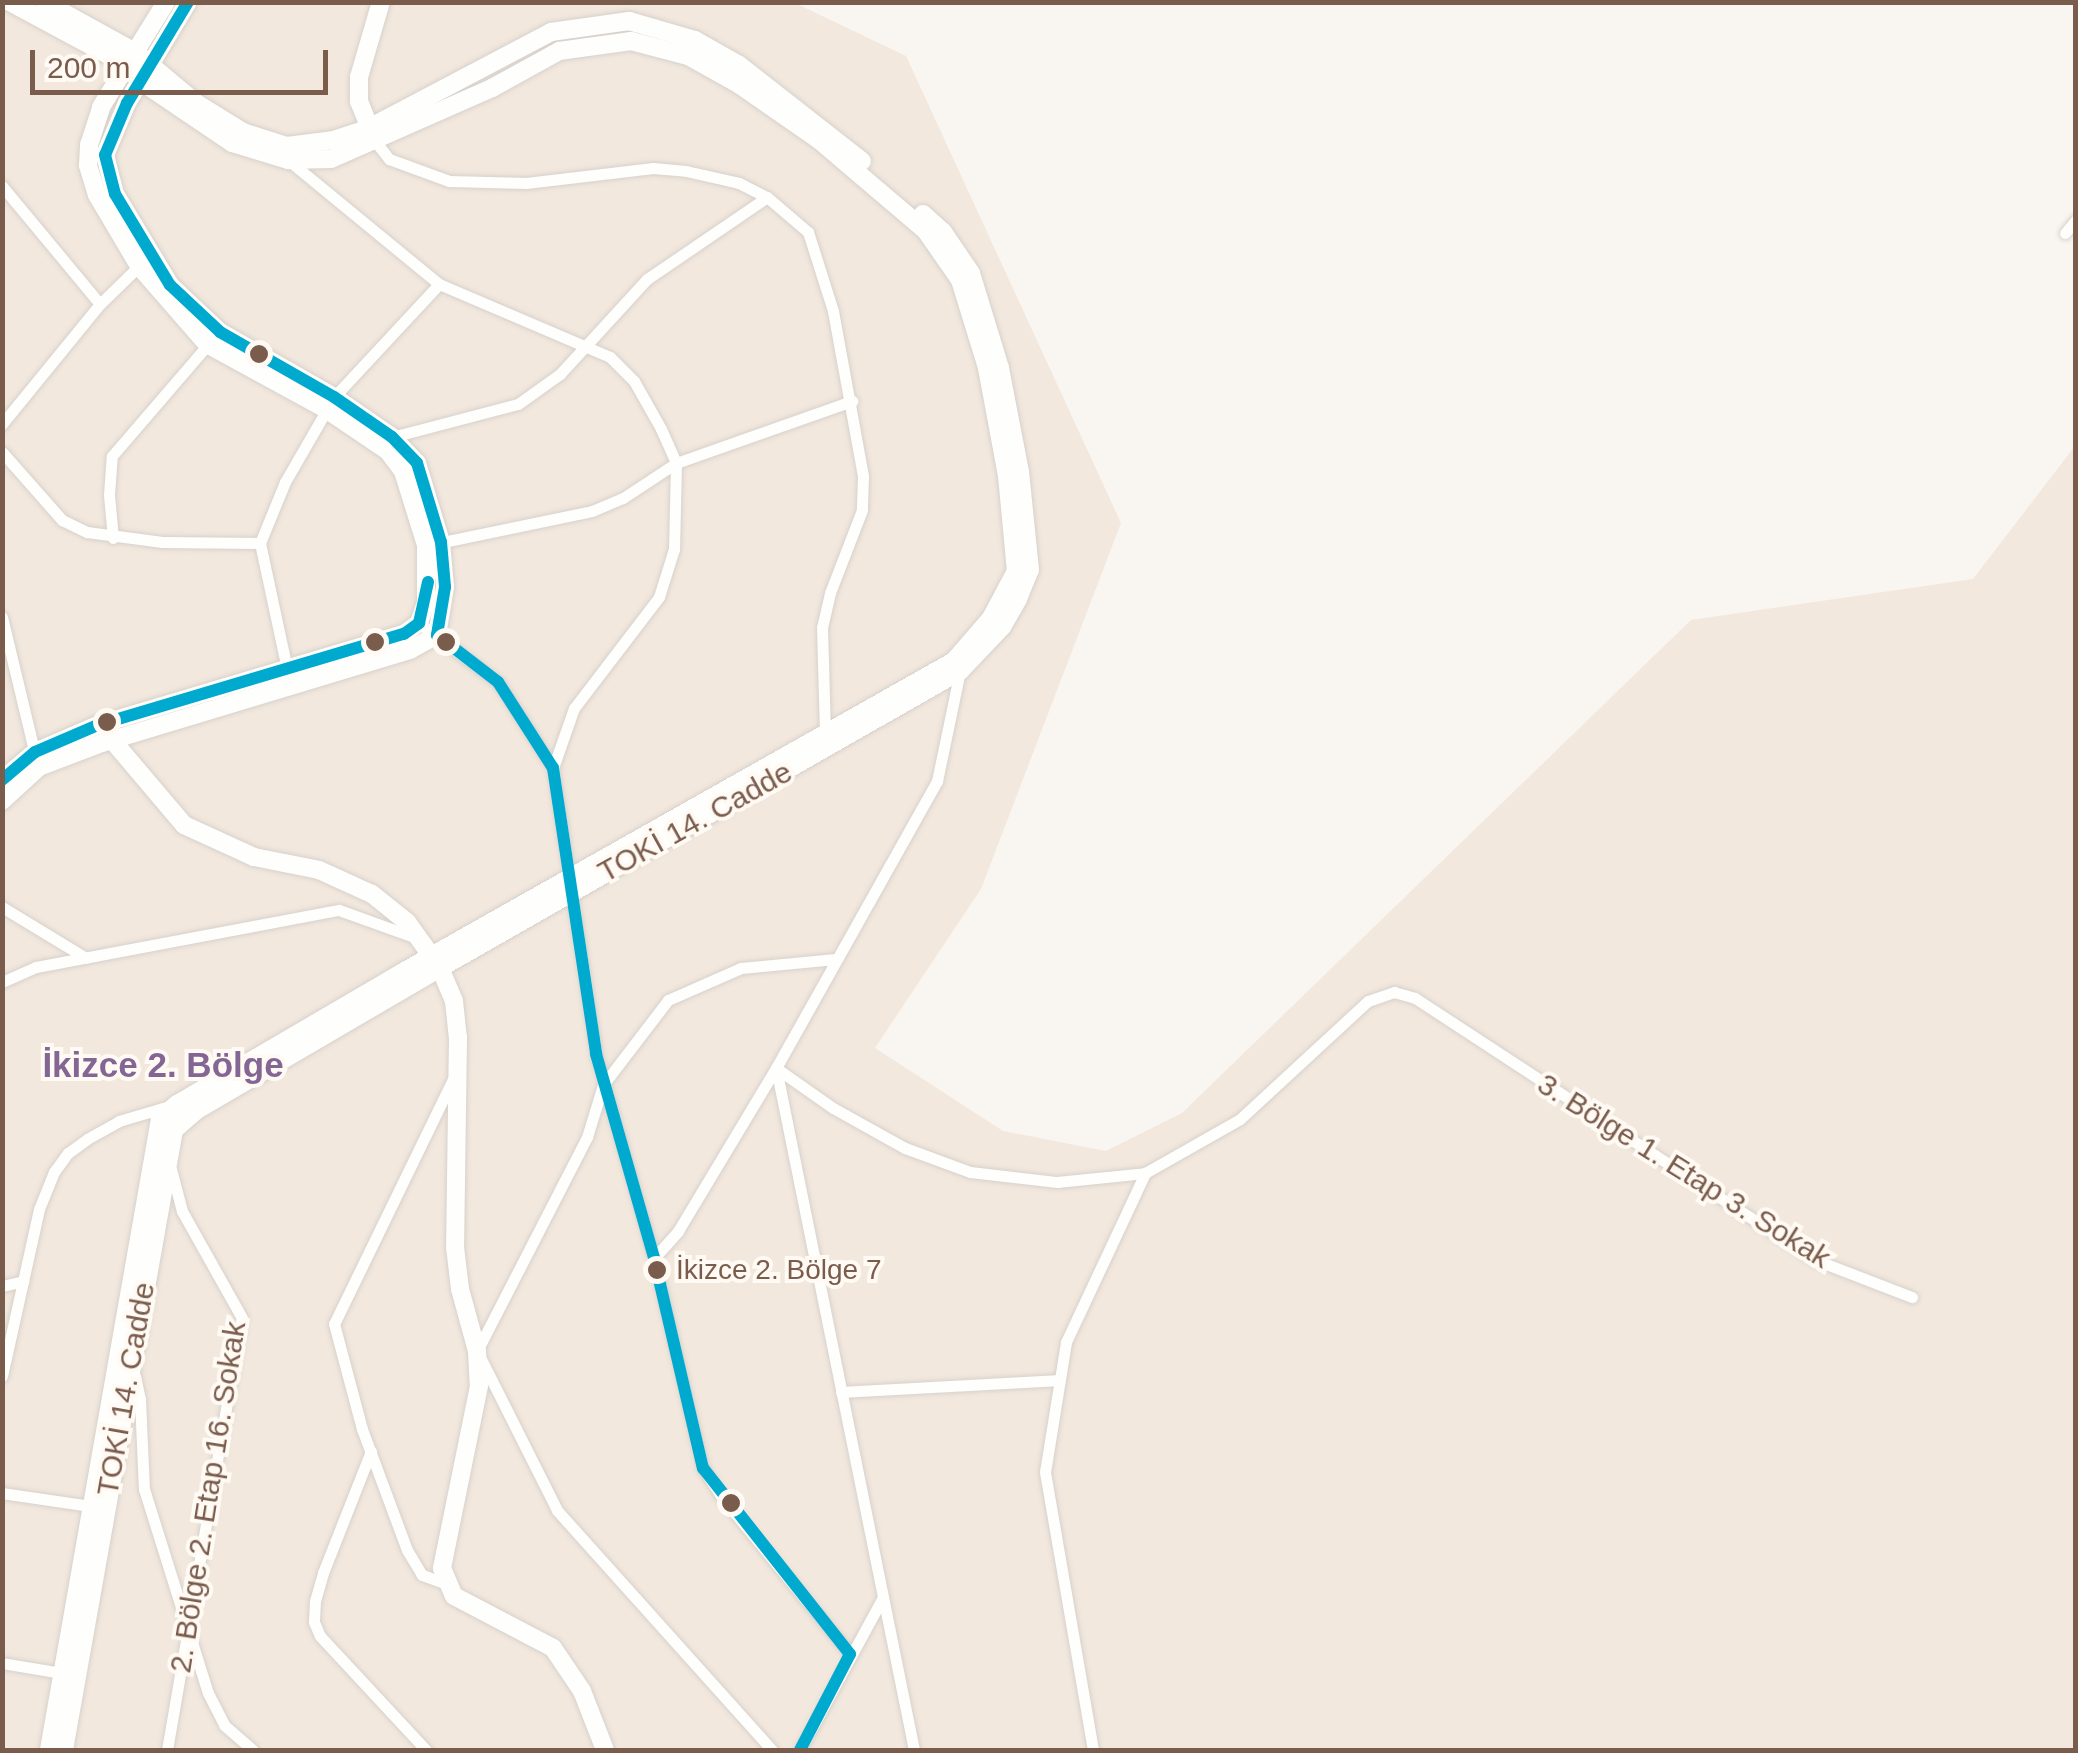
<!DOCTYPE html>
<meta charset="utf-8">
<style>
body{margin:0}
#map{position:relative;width:2078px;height:1753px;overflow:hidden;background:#f9f5f0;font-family:Arial,sans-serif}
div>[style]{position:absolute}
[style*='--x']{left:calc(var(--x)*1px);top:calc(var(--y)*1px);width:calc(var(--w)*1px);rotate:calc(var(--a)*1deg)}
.residential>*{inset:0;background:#f2e8de}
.roads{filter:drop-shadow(0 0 2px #d7d1cb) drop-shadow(0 0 2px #d7d1cb)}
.street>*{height:11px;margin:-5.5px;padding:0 5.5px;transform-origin:5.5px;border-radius:5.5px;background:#fefefd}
.secondary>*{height:18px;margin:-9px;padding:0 9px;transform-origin:9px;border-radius:9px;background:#fefefd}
.bus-1>*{height:12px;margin:-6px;padding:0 6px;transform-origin:6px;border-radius:6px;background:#00a9ce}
.dots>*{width:28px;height:28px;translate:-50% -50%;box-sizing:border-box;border:5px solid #fffaf3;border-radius:50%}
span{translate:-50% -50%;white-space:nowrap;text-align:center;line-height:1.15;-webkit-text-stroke:8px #fffaf3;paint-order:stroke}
.bus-label{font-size:28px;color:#7a5c4d}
.left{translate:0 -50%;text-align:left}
.street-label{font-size:30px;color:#7a5c4d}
.quarter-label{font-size:35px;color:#846695;font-weight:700}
.frame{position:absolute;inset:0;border:5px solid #7a5c4d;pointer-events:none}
.scale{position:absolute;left:30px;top:50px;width:298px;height:45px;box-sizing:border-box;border:5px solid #7a5c4d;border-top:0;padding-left:12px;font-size:30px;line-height:35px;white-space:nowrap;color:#7a5c4d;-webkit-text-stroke:8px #fffaf3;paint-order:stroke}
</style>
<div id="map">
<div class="residential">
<div style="clip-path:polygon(3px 3px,795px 3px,906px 56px,1121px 523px,981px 889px,875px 1048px,1003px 1131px,1106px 1151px,1182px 1113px,1691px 620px,1973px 579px,2075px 446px,2075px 1750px,3px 1750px)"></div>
</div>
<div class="roads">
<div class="street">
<div style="--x:375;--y:141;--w:23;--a:52"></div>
<div style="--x:389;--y:159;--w:64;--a:20.1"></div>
<div style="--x:449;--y:181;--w:77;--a:1.5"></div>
<div style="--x:526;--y:183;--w:128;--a:-6.7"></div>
<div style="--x:653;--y:168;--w:33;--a:5"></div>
<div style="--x:686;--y:171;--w:54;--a:12.8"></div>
<div style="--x:739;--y:183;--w:31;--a:27"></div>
<div style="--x:767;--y:197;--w:54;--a:40.5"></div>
<div style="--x:808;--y:232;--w:83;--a:72.4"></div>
<div style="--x:833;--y:311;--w:168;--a:79.7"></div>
<div style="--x:863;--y:476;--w:34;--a:92"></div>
<div style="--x:862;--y:510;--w:89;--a:111.1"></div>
<div style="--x:830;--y:593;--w:35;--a:103"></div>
<div style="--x:822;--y:627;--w:106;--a:88.4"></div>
<div style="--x:288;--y:160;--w:195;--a:39.4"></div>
<div style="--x:439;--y:284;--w:186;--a:23.1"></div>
<div style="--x:610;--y:357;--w:34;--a:45"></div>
<div style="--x:634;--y:381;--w:55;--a:60.6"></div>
<div style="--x:661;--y:429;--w:37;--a:66"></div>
<div style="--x:676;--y:463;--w:86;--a:91.3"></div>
<div style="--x:674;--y:549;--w:50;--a:107.4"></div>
<div style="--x:659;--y:597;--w:140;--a:127.4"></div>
<div style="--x:574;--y:708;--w:64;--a:109.3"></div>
<div style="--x:2;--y:186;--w:153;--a:50.3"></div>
<div style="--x:2065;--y:233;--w:17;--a:-50"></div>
<div style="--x:2;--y:424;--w:155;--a:-50.8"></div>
<div style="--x:100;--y:304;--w:54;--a:-44.3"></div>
<div style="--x:392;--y:437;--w:130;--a:-14.7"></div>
<div style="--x:518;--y:404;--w:52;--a:-35.5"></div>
<div style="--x:560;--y:374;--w:129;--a:-47.5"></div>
<div style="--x:647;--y:279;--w:145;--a:-34.3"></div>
<div style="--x:2;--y:452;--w:91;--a:48.6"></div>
<div style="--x:62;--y:520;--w:28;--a:26"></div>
<div style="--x:87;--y:532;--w:76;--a:7.6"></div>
<div style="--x:162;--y:542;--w:98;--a:0.6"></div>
<div style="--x:113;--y:538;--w:43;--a:-95.3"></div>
<div style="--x:109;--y:495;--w:39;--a:-86"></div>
<div style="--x:112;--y:456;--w:150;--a:-49.3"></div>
<div style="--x:438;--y:543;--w:157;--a:-11.7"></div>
<div style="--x:592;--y:511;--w:34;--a:-23"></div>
<div style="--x:623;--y:498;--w:64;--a:-33.4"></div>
<div style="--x:676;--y:463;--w:187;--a:-19.4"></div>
<div style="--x:2;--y:617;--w:141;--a:76.5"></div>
<div style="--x:419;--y:623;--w:99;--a:36.8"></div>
<div style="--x:498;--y:682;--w:102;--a:57.4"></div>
<div style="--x:553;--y:768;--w:289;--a:81.4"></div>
<div style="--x:596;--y:1054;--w:212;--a:74.1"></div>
<div style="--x:654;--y:1258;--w:216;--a:76.9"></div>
<div style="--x:703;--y:1468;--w:33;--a:57"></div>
<div style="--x:721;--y:1496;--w:204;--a:50.8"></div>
<div style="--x:287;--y:669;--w:129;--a:-102.1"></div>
<div style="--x:260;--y:543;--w:66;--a:-67.7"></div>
<div style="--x:285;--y:482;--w:98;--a:-60"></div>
<div style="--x:334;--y:397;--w:154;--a:-47.1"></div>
<div style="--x:2;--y:907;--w:98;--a:31.3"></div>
<div style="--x:2;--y:982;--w:37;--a:-24"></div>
<div style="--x:36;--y:967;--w:308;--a:-10.7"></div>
<div style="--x:339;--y:910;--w:80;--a:19.8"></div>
<div style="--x:776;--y:1068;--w:70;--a:35.1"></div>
<div style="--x:833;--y:1108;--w:82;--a:29.1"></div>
<div style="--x:905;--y:1148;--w:69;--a:20.3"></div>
<div style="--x:970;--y:1172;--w:88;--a:6.6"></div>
<div style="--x:1057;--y:1182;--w:88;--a:-5.8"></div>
<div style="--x:1145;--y:1173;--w:109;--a:-29.6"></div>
<div style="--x:1240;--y:1119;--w:174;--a:-42.7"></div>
<div style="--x:1368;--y:1001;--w:28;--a:-19"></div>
<div style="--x:1394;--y:992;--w:22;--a:16"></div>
<div style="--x:1415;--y:998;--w:479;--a:33.2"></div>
<div style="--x:1816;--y:1260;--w:103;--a:21.1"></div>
<div style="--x:776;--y:1068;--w:696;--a:78.56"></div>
<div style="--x:654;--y:1258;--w:36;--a:-48"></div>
<div style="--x:678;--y:1231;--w:190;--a:-59"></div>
<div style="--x:776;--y:1068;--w:329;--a:-60.7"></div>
<div style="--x:937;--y:781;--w:112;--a:-78.2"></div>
<div style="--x:2;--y:1286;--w:22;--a:-13"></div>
<div style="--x:2;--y:1376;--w:171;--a:-77.5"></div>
<div style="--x:39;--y:1209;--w:40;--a:-68"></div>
<div style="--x:54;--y:1172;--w:24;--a:-54"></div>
<div style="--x:68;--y:1153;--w:24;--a:-36"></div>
<div style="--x:87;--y:1139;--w:37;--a:-29"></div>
<div style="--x:119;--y:1121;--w:56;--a:-16.5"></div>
<div style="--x:135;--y:1376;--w:24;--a:78"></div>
<div style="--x:140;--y:1399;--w:90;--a:87.5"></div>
<div style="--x:144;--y:1489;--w:214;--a:72.6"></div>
<div style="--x:208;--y:1693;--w:36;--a:63"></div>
<div style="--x:224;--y:1725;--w:38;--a:41"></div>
<div style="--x:841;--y:1392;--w:219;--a:-3.1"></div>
<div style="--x:371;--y:1451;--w:131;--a:111.5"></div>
<div style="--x:323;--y:1573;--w:29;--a:106"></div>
<div style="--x:315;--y:1601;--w:21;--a:93"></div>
<div style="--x:314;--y:1622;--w:15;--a:67"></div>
<div style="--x:320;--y:1636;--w:156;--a:47.1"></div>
<div style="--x:2;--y:1493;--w:89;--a:8.4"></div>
<div style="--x:447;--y:1584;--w:27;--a:-160"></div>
<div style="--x:422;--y:1575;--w:29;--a:-121"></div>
<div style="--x:407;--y:1550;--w:129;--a:-110.4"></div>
<div style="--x:362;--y:1429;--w:109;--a:-104.9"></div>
<div style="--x:334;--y:1324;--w:272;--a:-64.1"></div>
<div style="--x:2;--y:1663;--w:61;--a:9.5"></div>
<div style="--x:167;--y:1750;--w:438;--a:-80.2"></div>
<div style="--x:242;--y:1318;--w:123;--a:-119.3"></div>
<div style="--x:182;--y:1211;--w:43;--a:-104.7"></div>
<div style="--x:772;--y:1750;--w:322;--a:-131.9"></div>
<div style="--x:557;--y:1510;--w:178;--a:-116.7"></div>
<div style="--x:477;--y:1351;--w:241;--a:-62.8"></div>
<div style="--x:587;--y:1137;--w:54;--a:-72.9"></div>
<div style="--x:603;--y:1085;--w:107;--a:-52.6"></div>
<div style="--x:668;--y:1000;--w:80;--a:-23.7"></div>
<div style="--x:741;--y:968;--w:95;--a:-5.4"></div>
<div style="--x:800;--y:1750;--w:174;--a:-61.5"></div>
<div style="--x:1093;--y:1750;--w:282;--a:-99.8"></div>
<div style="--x:1045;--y:1472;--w:132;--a:-80.8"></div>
<div style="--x:1066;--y:1342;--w:187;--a:-64.9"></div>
</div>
<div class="secondary">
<div style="--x:10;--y:2;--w:133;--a:28.3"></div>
<div style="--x:127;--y:65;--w:23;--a:49"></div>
<div style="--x:142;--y:82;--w:109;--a:34.1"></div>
<div style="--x:232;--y:143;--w:59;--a:16.9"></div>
<div style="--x:288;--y:160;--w:43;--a:-1.3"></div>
<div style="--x:331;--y:159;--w:176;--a:-23.8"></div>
<div style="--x:492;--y:88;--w:77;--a:-28.9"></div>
<div style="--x:559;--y:51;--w:73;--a:-7.9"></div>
<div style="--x:631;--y:41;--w:59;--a:14.7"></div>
<div style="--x:688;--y:56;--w:60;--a:29.1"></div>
<div style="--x:740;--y:85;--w:96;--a:34.8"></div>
<div style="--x:819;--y:140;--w:140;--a:40.4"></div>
<div style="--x:926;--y:231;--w:60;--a:55.2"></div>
<div style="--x:960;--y:280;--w:92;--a:72.9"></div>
<div style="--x:987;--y:368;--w:110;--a:79.5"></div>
<div style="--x:1007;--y:476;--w:95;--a:84.6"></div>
<div style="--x:1016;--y:571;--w:53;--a:118"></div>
<div style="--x:991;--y:618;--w:57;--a:130.7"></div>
<div style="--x:954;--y:661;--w:633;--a:150.56"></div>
<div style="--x:403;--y:972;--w:262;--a:149.7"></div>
<div style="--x:177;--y:1104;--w:23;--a:139"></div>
<div style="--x:160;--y:1119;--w:641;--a:99.98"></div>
<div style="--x:44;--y:2;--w:104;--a:28.8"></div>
<div style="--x:135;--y:52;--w:80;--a:39.9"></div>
<div style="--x:196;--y:103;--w:55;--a:31.7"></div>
<div style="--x:243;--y:132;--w:46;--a:17.7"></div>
<div style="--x:287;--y:146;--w:46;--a:-7.4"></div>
<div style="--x:333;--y:140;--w:38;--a:-18"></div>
<div style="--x:369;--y:128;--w:206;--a:-27.8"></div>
<div style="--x:551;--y:32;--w:79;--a:-8"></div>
<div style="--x:629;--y:21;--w:69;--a:16.1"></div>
<div style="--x:695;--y:40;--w:51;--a:29.6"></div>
<div style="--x:739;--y:65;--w:156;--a:38"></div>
<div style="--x:373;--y:136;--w:37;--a:-112"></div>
<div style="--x:359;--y:102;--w:25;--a:-90"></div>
<div style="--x:359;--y:77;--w:78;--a:-73.7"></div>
<div style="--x:112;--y:740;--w:111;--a:49.7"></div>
<div style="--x:184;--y:825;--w:77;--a:24.6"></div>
<div style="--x:254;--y:857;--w:66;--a:11.3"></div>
<div style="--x:319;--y:870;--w:58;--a:24.4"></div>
<div style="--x:372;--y:894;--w:45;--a:38.7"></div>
<div style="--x:407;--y:922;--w:57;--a:54.3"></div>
<div style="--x:440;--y:968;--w:36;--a:67"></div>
<div style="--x:454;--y:1001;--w:36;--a:84"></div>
<div style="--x:458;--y:1037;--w:210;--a:90.8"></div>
<div style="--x:455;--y:1247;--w:42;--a:83.2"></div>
<div style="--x:460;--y:1289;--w:64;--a:74.7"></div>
<div style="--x:477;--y:1351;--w:35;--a:87"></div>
<div style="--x:479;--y:1386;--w:186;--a:101.5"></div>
<div style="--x:442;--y:1568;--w:30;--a:67"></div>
<div style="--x:454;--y:1596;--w:112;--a:27.7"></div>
<div style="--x:553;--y:1648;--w:52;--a:56"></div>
<div style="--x:582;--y:1691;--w:63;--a:68.7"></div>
<div style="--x:2;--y:780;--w:43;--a:-40.3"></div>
<div style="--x:35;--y:752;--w:69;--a:-23.2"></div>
<div style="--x:98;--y:725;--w:319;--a:-16.6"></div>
<div style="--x:404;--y:634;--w:19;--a:-36"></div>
<div style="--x:419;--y:623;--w:21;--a:-71"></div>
<div style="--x:426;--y:603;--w:58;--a:-90"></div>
<div style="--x:426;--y:545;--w:77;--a:-107.3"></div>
<div style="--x:403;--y:471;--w:25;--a:-127"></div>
<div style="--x:388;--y:451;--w:75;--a:-145.9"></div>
<div style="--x:326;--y:409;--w:136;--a:-151.4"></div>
<div style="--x:207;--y:344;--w:103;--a:-131.1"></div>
<div style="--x:139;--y:266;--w:82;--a:-120.6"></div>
<div style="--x:97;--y:195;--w:31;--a:-107"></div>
<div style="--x:88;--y:165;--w:20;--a:-87"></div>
<div style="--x:89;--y:145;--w:40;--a:-72"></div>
<div style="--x:101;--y:107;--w:123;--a:-58.2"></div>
<div style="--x:2;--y:801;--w:50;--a:-42.6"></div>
<div style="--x:39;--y:767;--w:67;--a:-20.9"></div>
<div style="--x:102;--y:743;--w:322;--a:-16.8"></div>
<div style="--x:410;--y:650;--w:31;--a:-29"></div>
<div style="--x:437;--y:635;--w:49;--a:-80.5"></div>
<div style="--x:445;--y:587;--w:45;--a:-95.1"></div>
<div style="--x:441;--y:542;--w:83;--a:-106.9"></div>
<div style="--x:417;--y:463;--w:36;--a:-134"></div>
<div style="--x:392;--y:437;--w:70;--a:-145.4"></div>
<div style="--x:334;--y:397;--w:131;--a:-150.3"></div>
<div style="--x:220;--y:332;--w:69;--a:-136.8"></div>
<div style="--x:170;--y:285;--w:106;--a:-121.1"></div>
<div style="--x:115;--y:194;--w:40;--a:-104.4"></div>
<div style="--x:105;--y:155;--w:56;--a:-67.1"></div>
<div style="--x:127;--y:103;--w:118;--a:-58.9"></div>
<div style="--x:64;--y:1750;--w:630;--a:-79.94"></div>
<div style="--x:174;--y:1130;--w:30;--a:-41"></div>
<div style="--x:197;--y:1110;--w:281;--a:-30.3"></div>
<div style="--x:440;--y:968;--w:599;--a:-29.73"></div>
<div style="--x:960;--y:671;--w:61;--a:-46.3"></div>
<div style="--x:1002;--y:627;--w:32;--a:-60"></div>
<div style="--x:1018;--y:599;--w:31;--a:-68"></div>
<div style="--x:1030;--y:570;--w:99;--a:-95.8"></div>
<div style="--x:1020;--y:472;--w:106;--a:-100.9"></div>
<div style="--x:1000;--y:368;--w:99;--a:-107"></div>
<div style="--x:971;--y:273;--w:50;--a:-124.3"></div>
<div style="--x:943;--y:232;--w:27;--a:-138"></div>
</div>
</div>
<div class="bus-1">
<div style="--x:188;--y:2;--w:118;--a:121.1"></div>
<div style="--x:127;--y:103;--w:56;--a:112.9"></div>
<div style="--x:105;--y:155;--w:40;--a:75.6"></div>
<div style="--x:115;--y:194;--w:106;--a:58.9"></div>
<div style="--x:170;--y:285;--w:69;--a:43.2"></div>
<div style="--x:220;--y:332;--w:131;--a:29.7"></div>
<div style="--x:334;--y:397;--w:70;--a:34.6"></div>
<div style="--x:392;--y:437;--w:36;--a:46"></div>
<div style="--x:417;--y:463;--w:83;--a:73.1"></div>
<div style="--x:441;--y:542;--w:45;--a:84.9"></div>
<div style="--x:445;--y:587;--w:49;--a:99.5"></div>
<div style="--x:437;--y:635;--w:77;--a:37.6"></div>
<div style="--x:498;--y:682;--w:102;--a:57.4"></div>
<div style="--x:553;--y:768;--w:289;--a:81.4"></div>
<div style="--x:596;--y:1054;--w:212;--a:74.1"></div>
<div style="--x:654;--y:1258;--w:216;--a:76.9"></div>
<div style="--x:703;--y:1468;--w:237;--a:51.7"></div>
<div style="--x:850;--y:1654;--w:108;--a:117.5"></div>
<div style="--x:2;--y:780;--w:43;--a:-40.3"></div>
<div style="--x:35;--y:752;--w:69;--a:-23.2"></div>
<div style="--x:98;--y:725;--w:319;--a:-16.6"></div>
<div style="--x:404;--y:634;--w:19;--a:-36"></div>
<div style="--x:419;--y:623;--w:42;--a:-77.6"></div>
</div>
<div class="dots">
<div style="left:259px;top:354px;background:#7a5c4d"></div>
<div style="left:375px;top:642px;background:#7a5c4d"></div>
<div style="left:446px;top:642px;background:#7a5c4d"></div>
<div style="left:107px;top:722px;background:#7a5c4d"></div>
<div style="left:657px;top:1270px;background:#7a5c4d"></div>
<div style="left:731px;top:1503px;background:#7a5c4d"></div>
</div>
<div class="bus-label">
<span class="left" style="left:676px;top:1270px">İkizce 2. Bölge 7</span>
</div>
<div class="street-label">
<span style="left:695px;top:822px;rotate:-29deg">TOKİ 14. Cadde</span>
<span style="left:1684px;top:1171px;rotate:32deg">3. Bölge 1. Etap 3. Sokak</span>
<span style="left:126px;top:1389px;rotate:-80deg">TOKİ 14. Cadde</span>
<span style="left:208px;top:1497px;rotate:-81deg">2. Bölge 2. Etap 16. Sokak</span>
</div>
<div class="quarter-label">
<span style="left:163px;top:1065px">İkizce 2. Bölge</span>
</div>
<div class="frame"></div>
<div class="scale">200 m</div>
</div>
